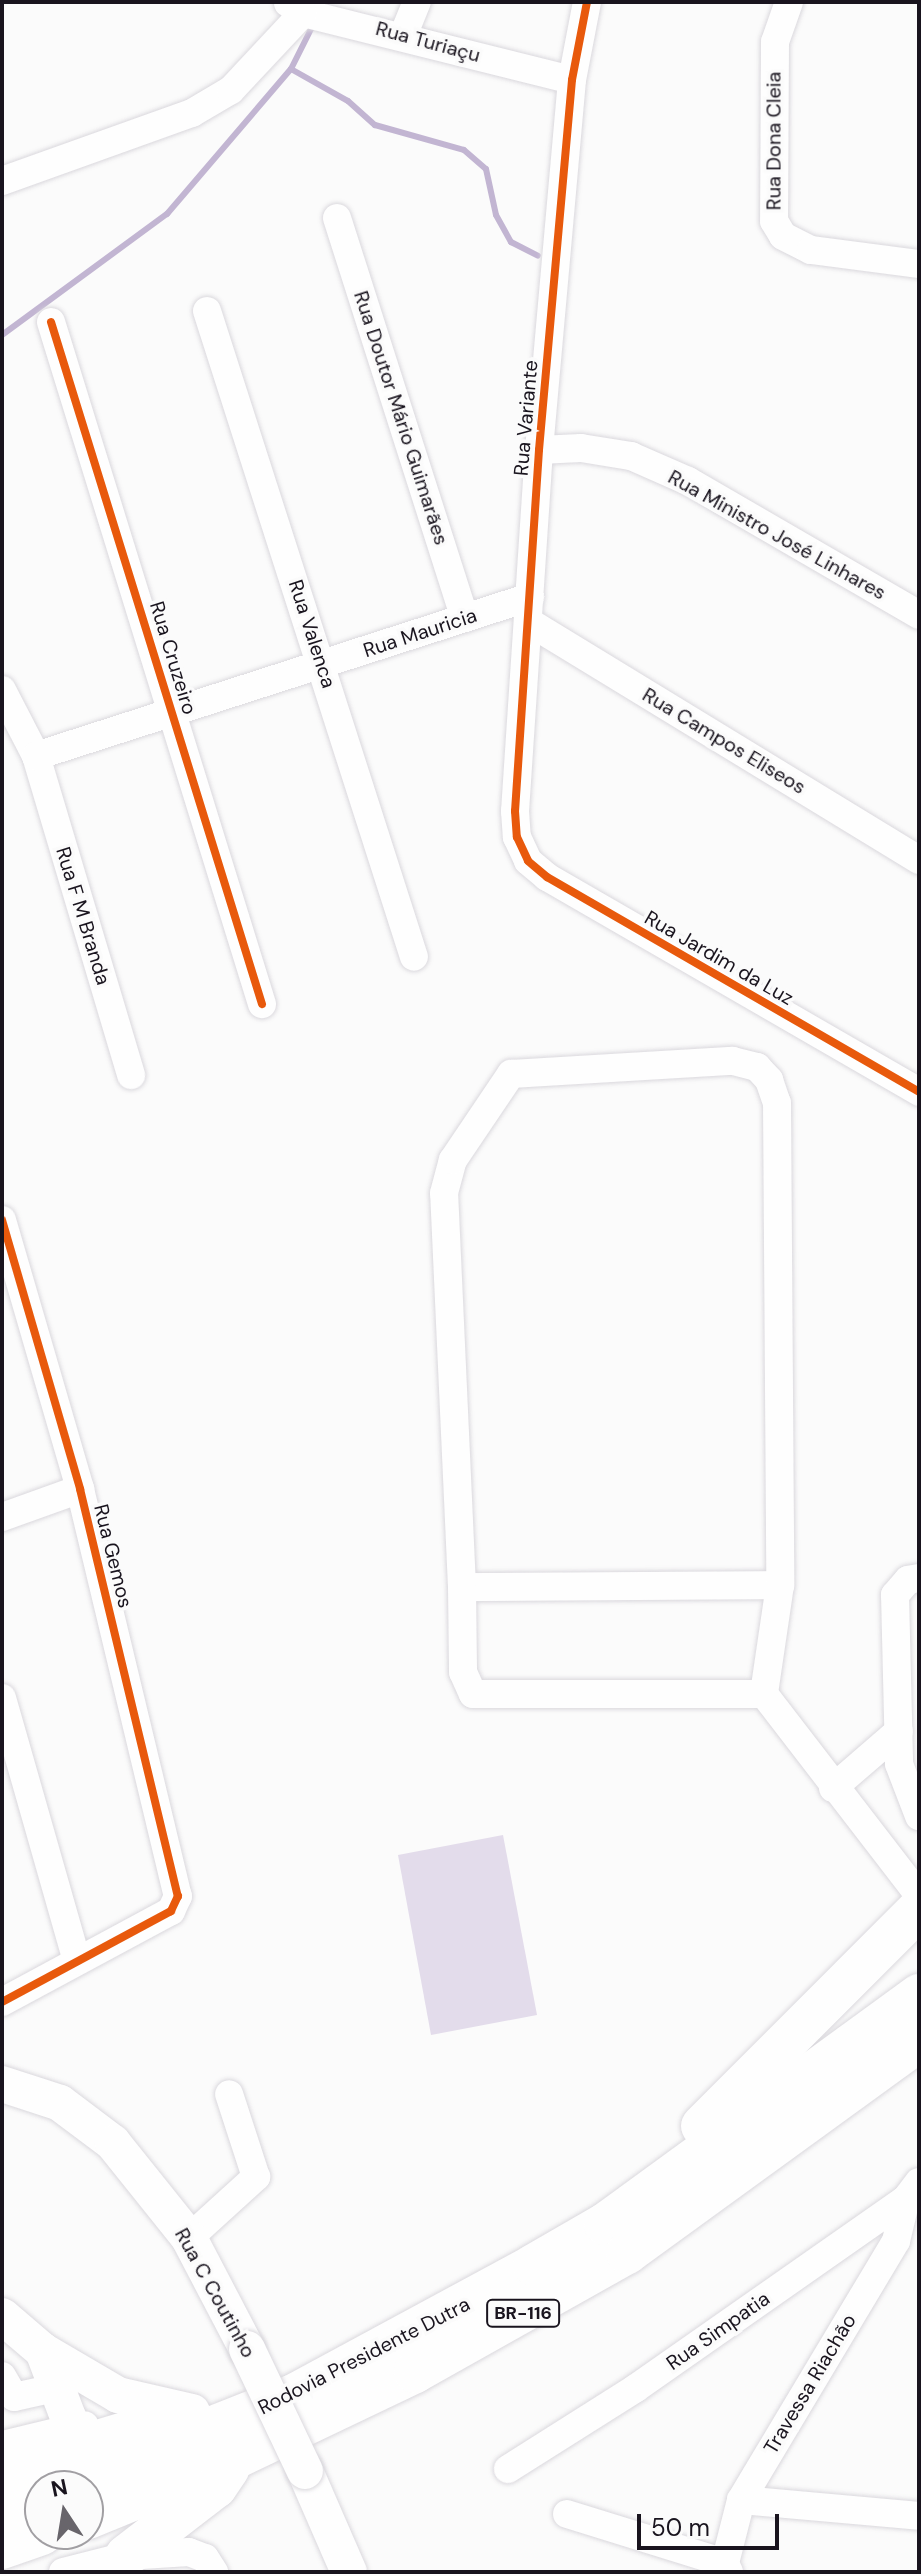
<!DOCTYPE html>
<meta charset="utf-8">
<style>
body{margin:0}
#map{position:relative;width:921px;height:2574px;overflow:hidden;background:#fbfbfb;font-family:"DM Sans",sans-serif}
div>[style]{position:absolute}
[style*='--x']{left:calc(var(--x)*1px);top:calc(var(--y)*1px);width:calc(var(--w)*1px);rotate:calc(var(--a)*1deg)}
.green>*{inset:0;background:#e3dceb}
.stream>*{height:6px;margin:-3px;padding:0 3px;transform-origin:3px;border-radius:3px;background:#c2b5d2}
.roads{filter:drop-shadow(0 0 2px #dad8dd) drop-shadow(0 0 2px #dad8dd)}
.minor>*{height:28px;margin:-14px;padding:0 14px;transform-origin:14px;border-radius:14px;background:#fefefe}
.major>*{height:36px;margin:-18px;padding:0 18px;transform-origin:18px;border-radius:18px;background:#fefefe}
.highway>*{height:42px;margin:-21px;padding:0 21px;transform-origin:21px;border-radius:21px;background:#fefefe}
.bridges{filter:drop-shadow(0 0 2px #dad8dd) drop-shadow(0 0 2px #dad8dd)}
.major-bridge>*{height:36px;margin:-18px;padding:0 18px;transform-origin:18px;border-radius:18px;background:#fefefe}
.cycleway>*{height:8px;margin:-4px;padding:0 4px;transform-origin:4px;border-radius:4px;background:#e8590c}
span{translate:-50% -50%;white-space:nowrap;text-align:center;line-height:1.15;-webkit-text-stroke:7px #fbfbfb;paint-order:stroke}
.shield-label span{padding:2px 6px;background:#fbfbfb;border:2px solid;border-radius:6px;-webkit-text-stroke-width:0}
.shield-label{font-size:18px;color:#19141e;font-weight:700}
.street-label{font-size:20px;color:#19141e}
.frame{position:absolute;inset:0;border:4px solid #19141e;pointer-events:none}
.north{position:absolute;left:24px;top:2470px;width:80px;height:80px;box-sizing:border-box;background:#fbfbfb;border:2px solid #a19fa3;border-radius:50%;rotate:348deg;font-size:22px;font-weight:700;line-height:32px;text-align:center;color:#19141e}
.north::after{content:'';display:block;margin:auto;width:28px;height:36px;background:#68656b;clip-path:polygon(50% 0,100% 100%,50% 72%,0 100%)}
.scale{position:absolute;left:637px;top:2514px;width:142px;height:36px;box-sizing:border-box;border:4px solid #19141e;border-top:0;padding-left:10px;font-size:24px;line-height:28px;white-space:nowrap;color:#19141e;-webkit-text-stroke:6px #fbfbfb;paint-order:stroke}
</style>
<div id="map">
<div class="green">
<div style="clip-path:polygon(503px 1835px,537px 2015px,431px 2035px,398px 1855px)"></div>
</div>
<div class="stream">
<div style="--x:291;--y:69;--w:65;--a:29.3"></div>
<div style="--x:348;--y:101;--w:36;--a:42"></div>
<div style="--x:375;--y:125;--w:92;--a:15.7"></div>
<div style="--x:464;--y:150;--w:29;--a:41"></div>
<div style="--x:486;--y:169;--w:47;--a:77.7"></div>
<div style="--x:496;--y:215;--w:31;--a:61"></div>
<div style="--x:511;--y:242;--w:30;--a:27"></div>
<div style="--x:2;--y:335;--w:205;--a:-36.3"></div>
<div style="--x:167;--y:214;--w:191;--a:-49.5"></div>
<div style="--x:291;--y:69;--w:51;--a:-63.4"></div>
</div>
<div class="roads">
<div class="minor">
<div style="--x:587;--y:2;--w:79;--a:100.9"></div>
<div style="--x:572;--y:80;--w:371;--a:95.1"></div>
<div style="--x:539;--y:450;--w:362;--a:93.8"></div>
<div style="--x:515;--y:811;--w:26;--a:86"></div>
<div style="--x:517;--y:837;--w:26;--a:65"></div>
<div style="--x:528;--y:861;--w:25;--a:40"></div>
<div style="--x:547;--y:877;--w:430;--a:30"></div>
<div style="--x:789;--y:2;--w:42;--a:109.3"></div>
<div style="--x:775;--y:42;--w:179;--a:90.3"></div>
<div style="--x:774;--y:221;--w:17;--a:59"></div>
<div style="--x:783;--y:236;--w:31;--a:27"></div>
<div style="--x:811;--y:250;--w:109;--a:7.4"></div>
<div style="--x:288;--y:3;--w:18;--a:34"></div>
<div style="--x:303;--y:13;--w:277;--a:14"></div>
<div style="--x:403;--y:36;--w:37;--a:-68"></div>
<div style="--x:2;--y:181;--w:202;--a:-19.7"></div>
<div style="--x:192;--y:113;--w:45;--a:-30.5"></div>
<div style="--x:231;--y:90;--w:105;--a:-46.9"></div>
<div style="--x:337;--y:218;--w:420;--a:72.3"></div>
<div style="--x:207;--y:311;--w:678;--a:72.23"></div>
<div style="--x:51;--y:322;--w:714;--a:72.81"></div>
<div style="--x:539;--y:450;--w:42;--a:-2.7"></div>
<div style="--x:581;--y:448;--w:51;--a:9.1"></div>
<div style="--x:631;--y:456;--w:62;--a:23.7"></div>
<div style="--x:688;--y:481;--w:267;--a:30.1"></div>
<div style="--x:529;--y:622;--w:457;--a:31.4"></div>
<div style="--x:2;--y:690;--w:74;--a:62.7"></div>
<div style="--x:36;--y:756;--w:333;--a:73.4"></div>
<div style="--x:36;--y:756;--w:519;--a:-17.84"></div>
<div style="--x:2;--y:1220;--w:280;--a:73.8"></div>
<div style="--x:80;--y:1489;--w:419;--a:76.5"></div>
<div style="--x:178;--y:1896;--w:17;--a:115"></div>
<div style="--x:171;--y:1911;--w:192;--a:151.7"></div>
<div style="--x:2;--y:1517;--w:83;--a:-19.7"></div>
<div style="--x:919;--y:1578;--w:11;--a:170"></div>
<div style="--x:908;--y:1580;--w:20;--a:131"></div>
<div style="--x:895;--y:1595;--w:169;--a:88.6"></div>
<div style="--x:899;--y:1764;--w:56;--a:69"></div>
<div style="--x:780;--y:1585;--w:318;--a:179.6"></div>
<div style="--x:462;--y:1587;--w:394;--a:-92.6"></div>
<div style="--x:444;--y:1193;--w:34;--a:-75"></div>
<div style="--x:453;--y:1160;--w:104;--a:-56"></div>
<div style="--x:511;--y:1074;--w:222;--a:-3.4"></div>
<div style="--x:733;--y:1061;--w:25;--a:14"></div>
<div style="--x:757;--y:1067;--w:18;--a:47"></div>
<div style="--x:769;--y:1080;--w:24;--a:71"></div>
<div style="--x:777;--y:1103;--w:482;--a:89.6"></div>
<div style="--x:780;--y:1585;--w:110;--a:98.4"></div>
<div style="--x:764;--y:1694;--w:254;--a:52.4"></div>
<div style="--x:462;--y:1587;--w:85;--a:89.3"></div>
<div style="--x:463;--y:1672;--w:24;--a:66"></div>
<div style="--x:473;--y:1694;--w:291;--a:0"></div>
<div style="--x:2;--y:1698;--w:273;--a:74.1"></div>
<div style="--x:833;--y:1788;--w:87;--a:-40.8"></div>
<div style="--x:189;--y:2238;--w:91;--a:-42.3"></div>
<div style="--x:256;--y:2177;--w:87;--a:-108"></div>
<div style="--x:2;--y:2376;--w:24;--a:60"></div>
<div style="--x:14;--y:2397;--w:46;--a:-12.5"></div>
<div style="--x:2;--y:2445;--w:85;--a:-13.5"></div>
<div style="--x:508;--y:2469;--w:151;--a:-32.3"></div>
<div style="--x:636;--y:2388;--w:330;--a:-35"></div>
<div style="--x:906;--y:2199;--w:21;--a:-53"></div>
<div style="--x:741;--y:2500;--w:179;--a:5.1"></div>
<div style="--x:567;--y:2514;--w:165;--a:17.2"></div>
<div style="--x:63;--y:2572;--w:65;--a:-14.3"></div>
<div style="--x:126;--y:2556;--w:63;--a:-3.6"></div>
<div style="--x:189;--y:2552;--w:17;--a:21"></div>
<div style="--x:205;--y:2558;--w:17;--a:57"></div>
<div style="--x:729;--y:2572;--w:10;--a:-114"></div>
<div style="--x:725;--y:2563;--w:65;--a:-75.7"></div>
<div style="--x:741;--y:2500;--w:302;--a:-59.1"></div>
<div style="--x:896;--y:2241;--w:43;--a:-76.6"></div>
</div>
<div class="major">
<div style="--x:2;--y:2084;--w:61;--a:18.1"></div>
<div style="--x:60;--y:2103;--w:66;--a:37"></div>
<div style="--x:113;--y:2143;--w:122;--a:51.3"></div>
<div style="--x:189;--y:2238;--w:125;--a:62.4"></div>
<div style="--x:2;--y:2316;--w:54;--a:40.5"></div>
<div style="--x:43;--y:2351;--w:87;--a:30.4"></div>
<div style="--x:118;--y:2395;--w:76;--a:12.9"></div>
<div style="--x:43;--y:2351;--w:71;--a:69.3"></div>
<div style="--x:68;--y:2417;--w:31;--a:92"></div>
<div style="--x:305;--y:2471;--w:110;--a:66.5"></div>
</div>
<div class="highway">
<div style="--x:702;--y:2126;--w:307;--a:-45"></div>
<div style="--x:2;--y:2470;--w:169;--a:-16.8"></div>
<div style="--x:64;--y:2486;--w:247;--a:-21.6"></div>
<div style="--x:294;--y:2395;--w:273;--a:-28.4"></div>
<div style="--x:534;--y:2265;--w:82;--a:-30"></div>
<div style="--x:605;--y:2224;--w:389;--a:-36.1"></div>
<div style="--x:2;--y:2506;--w:40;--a:-18"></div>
<div style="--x:88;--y:2518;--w:159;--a:-22.2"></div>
<div style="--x:235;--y:2458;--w:199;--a:-25.5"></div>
<div style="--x:415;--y:2372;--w:243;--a:-29.3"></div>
<div style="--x:627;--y:2253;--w:361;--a:-36"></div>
<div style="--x:2;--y:2548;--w:42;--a:-19.3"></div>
<div style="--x:126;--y:2556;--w:113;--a:-37.5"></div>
<div style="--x:216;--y:2487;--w:22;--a:-56"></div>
</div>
</div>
<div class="bridges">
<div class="major-bridge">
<div style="--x:247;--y:2349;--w:135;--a:64.6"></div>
</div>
</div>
<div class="cycleway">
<div style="--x:587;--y:2;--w:79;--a:100.9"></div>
<div style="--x:572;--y:80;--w:371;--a:95.1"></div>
<div style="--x:539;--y:450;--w:362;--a:93.8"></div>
<div style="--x:515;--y:811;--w:26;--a:86"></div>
<div style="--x:517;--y:837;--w:26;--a:65"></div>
<div style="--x:528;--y:861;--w:25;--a:40"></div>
<div style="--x:547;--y:877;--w:430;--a:30"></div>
<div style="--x:51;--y:322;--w:714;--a:72.81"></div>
<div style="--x:2;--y:1220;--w:280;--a:73.8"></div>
<div style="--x:80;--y:1489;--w:419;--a:76.5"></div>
<div style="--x:178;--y:1896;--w:17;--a:115"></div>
<div style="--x:171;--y:1911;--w:192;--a:151.7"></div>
</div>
<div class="shield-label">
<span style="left:523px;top:2313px">BR-116</span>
</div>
<div class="street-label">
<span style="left:428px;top:42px;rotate:15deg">Rua Turiaçu</span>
<span style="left:774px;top:141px;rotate:-90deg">Rua Dona Cleia</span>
<span style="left:401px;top:418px;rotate:72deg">Rua Doutor Mário Guimarães</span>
<span style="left:526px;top:418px;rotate:-85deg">Rua Variante</span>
<span style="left:777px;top:535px;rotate:29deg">Rua Ministro José Linhares</span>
<span style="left:420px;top:633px;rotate:-18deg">Rua Mauricia</span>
<span style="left:312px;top:634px;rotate:72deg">Rua Valenca</span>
<span style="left:173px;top:658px;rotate:73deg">Rua Cruzeiro</span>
<span style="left:724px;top:741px;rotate:31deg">Rua Campos Eliseos</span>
<span style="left:83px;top:916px;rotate:73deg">Rua F M Branda</span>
<span style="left:719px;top:958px;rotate:30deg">Rua Jardim da Luz</span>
<span style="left:113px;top:1556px;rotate:76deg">Rua Gemos</span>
<span style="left:215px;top:2293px;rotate:61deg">Rua C Coutinho</span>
<span style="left:718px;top:2331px;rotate:-35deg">Rua Simpatia</span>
<span style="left:364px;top:2356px;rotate:-27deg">Rodovia Presidente Dutra</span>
<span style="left:810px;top:2384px;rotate:-59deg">Travessa Riachão</span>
</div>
<div class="frame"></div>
<div class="north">N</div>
<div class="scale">50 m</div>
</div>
